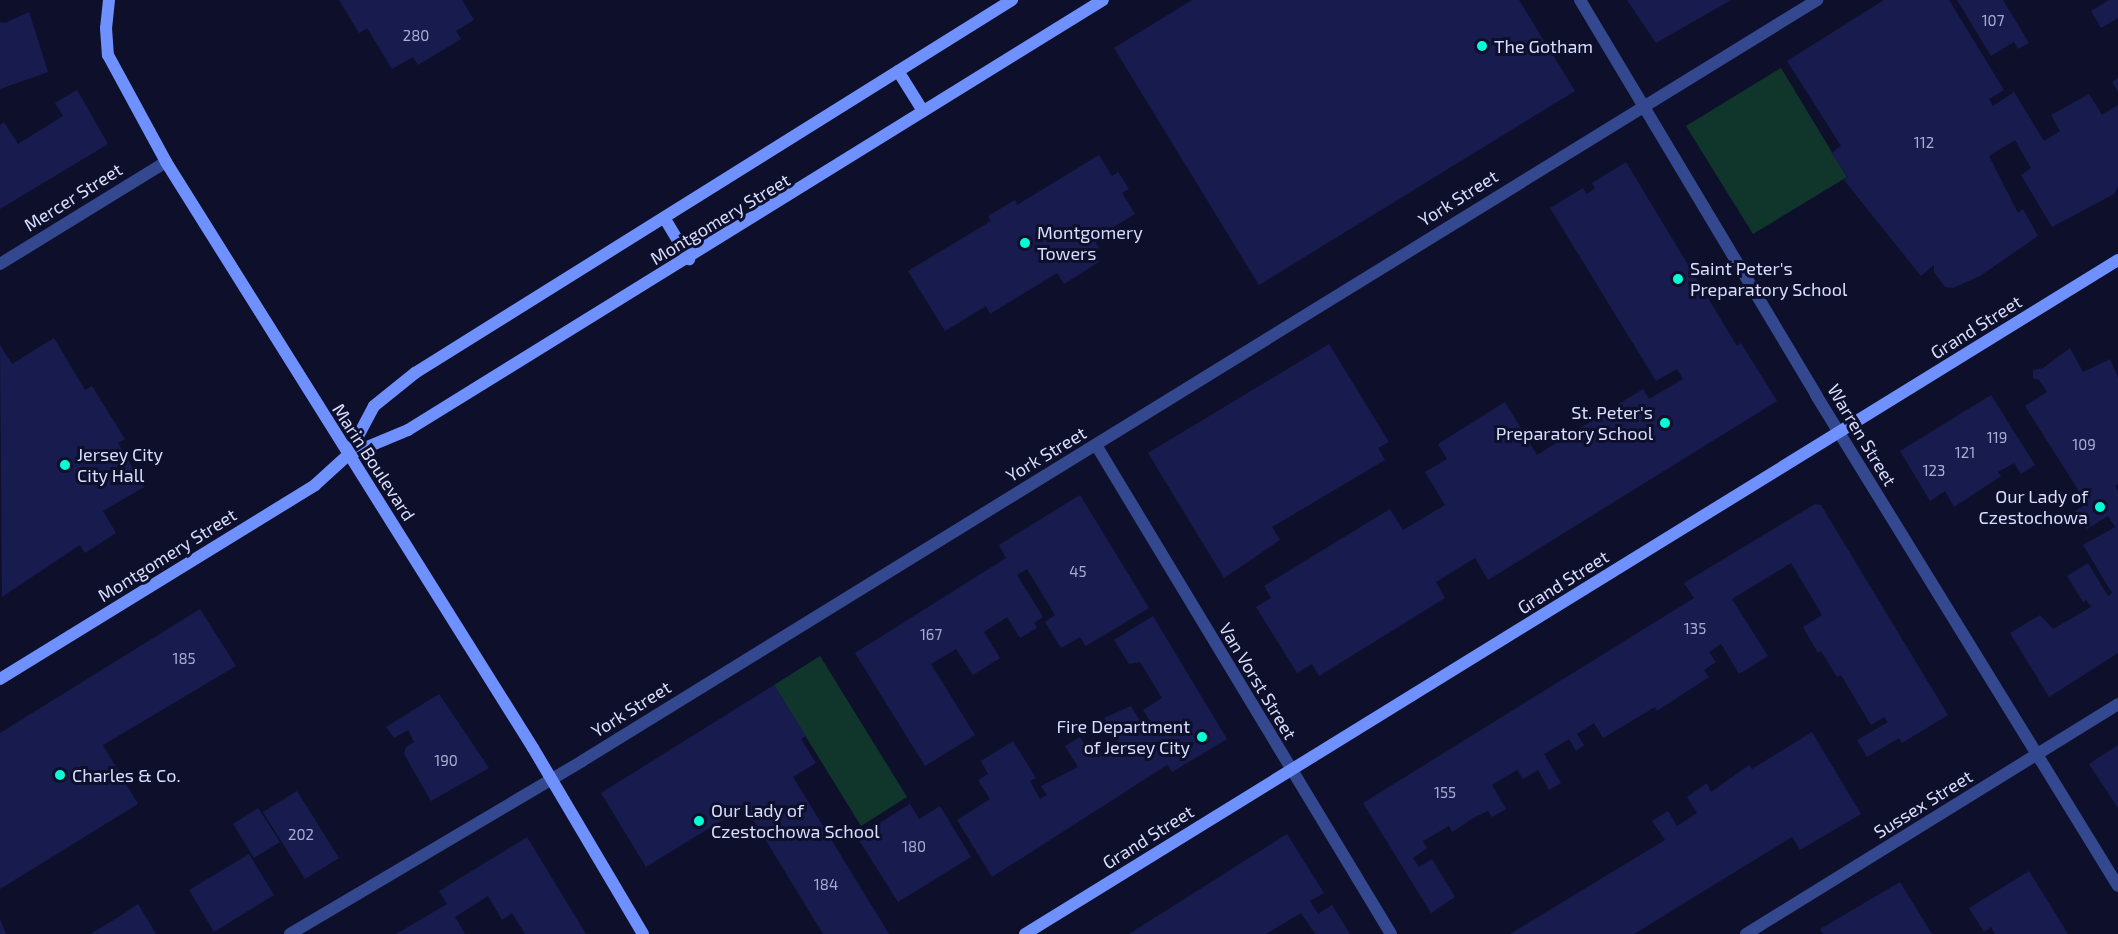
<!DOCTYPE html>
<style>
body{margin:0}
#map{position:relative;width:2118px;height:934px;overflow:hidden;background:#0e102b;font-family:"Exo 2",sans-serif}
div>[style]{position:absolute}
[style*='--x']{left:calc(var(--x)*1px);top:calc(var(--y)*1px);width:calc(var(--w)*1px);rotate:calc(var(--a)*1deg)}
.green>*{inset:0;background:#10362b}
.building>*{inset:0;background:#181b4e}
.street>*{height:12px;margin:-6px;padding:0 6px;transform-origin:6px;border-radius:6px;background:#34488f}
.secondary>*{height:12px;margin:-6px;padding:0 6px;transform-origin:6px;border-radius:6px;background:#6f90ff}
.dots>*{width:16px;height:16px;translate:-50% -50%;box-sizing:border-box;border:3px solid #0e102b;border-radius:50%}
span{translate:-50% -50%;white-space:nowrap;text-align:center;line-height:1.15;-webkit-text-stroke:6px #0e102b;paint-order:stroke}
.number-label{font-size:15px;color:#a8add3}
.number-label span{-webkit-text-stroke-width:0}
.poi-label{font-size:18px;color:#d8deff}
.left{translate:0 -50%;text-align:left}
.right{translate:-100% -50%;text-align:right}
.street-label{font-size:18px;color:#d8deff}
</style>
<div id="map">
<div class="green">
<div style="clip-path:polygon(1781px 68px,1847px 177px,1753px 234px,1686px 126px)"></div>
<div style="clip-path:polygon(820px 656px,907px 797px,861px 826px,774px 685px)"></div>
</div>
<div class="building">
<div style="clip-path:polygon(339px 0,462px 0,474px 20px,456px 31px,461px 39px,418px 65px,413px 57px,392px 69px,367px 28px,359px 33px)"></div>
<div style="clip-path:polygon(1192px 0,1519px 0,1575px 91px,1259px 285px,1114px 48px)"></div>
<div style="clip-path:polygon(1627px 0,1731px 0,1656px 43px)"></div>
<div style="clip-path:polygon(1884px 0,1949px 0,2004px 90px,1989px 99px,1993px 106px,2014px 92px,2044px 141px,2060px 131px,2051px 115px,2089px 94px,2102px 115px,2118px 105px,2118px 186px,2114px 194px,2052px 227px,2021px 175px,2031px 168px,2015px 140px,1989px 156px,2018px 213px,2023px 209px,2038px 236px,1980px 276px,1953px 288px,1945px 287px,1934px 272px,1934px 265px,1921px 276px,1844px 180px,1848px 177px,1831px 153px,1841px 146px,1787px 61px)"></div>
<div style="clip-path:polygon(1957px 0,2003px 0,2029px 43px,2018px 49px,2014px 42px,1991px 56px)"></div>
<div style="clip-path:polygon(2109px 0,2118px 0,2118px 18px,2101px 28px,2091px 11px)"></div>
<div style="clip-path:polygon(29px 12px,48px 72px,0 89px,0 22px,5px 23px)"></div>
<div style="clip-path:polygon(2118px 78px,2118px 91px,2112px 82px)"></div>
<div style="clip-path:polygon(77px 90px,108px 144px,0 209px,0 125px,4px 122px,18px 144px,63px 116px,55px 103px)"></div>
<div style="clip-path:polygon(1099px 155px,1112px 176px,1118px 172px,1129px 189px,1122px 193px,1135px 214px,1094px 239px,1099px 248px,1093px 251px,1099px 262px,1064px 284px,1057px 273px,990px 314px,986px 306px,945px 331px,908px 271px,991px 221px,988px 216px,1015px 200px,1017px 205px)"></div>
<div style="clip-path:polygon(1626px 162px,1737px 346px,1741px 343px,1777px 401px,1488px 580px,1475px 558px,1436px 582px,1445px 598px,1319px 676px,1312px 664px,1297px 673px,1256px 607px,1271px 598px,1264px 586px,1390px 509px,1403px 530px,1445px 505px,1425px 472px,1447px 459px,1438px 444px,1505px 402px,1537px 455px,1643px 389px,1649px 399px,1683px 379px,1677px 369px,1656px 381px,1550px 208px,1583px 188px,1587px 194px,1595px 188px,1592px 183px)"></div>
<div style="clip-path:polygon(54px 338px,85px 390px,92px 386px,125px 439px,118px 443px,144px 487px,103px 511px,116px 533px,85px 553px,80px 545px,2px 597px,0 345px,12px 364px)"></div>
<div style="clip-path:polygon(1329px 344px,1389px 442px,1378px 448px,1385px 460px,1272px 527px,1280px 540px,1224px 578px,1148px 453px)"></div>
<div style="clip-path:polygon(2070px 348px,2083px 372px,2110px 359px,2118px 377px,2118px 484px,2115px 486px,2118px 491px,2118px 653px,2049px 697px,2010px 633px,2040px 615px,2053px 629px,2091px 607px,2086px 600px,2083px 602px,2067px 576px,2088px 563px,2108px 596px,2112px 593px,2083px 545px,2115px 527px,2108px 516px,2087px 529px,2075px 511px,2087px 504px,2025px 406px,2047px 392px,2039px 380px,2033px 378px,2033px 370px,2043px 368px)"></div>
<div style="clip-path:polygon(1991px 395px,2035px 465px,2021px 474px,2014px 463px,1998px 472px,2001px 476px,1954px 507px,1945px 491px,1930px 501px,1900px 451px)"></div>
<div style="clip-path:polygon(1080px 495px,1149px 608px,1086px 646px,1080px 637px,1061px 648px,1045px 622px,1055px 615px,1027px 569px,1017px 575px,1043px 617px,1034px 623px,1037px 628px,1020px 638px,1007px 617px,984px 632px,1000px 658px,973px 675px,956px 649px,931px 664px,975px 735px,925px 766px,855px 653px,1006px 558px,999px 545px)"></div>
<div style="clip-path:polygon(1815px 504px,1821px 505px,1948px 715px,1902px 743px,1899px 738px,1867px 757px,1857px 740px,1888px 722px,1884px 717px,1871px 725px,1841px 675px,1837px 677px,1821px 651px,1818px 653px,1803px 627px,1822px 615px,1791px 563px,1732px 599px,1768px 656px,1739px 674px,1721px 644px,1709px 652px,1716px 662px,1704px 670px,1709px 677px,1657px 711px,1655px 707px,1603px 738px,1594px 723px,1577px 734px,1584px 745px,1576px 751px,1569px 739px,1544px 754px,1561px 783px,1549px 790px,1538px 770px,1523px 779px,1517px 770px,1492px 785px,1506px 809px,1492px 817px,1488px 811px,1475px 817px,1452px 832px,1449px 826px,1423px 841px,1427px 848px,1413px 858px,1419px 867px,1432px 859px,1455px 897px,1431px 913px,1363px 803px,1694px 598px,1684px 583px)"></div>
<div style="clip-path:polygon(200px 609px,236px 666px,103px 745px,138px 804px,0 889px,0 733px)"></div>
<div style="clip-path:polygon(1153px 616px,1227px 739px,1172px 772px,1167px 765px,992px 877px,957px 820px,990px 799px,978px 780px,988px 774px,981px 761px,1013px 741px,1036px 778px,1030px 781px,1040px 799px,1047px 795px,1041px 786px,1078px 767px,1065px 746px,1080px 737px,1093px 758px,1118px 742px,1104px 718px,1131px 706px,1143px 726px,1150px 721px,1143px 710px,1162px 698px,1140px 662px,1129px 664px,1114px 640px)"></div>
<div style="clip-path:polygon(774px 685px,806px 736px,801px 739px,816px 763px,793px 777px,889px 934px,823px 934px,745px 806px,646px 867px,601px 793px)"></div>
<div style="clip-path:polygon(439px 694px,489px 768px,431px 801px,404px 754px,406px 747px,414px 742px,408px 730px,394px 738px,386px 727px)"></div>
<div style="clip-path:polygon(1812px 732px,1861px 814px,1800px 850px,1792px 837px,1634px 934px,1510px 934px,1665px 840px,1652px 821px,1668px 811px,1677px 826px,1697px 813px,1687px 797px,1707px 783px,1711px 792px,1749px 765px,1752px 769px)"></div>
<div style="clip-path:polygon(2118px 745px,2118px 808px,2089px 764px)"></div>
<div style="clip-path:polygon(297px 791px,339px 858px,305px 879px,263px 812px)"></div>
<div style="clip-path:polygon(910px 804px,919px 819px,940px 806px,971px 857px,898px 902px,857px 837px)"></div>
<div style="clip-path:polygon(258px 808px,280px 842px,254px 858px,233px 824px)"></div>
<div style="clip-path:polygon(1287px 834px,1324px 893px,1310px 901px,1318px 914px,1332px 905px,1350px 934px,1315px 934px,1301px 913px,1266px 934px,1129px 934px)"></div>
<div style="clip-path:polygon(527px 837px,586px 934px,525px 934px,512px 913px,502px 920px,488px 896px,455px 917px,465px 934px,396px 934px,447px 904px,439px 891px)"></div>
<div style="clip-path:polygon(249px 854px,274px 895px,214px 932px,189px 890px)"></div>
<div style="clip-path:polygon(2029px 871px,2068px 934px,1995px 934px,1991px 927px,1984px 932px,1969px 908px)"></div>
<div style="clip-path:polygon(1900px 882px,1932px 934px,1823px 934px,1820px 929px)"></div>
<div style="clip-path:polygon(138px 904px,156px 934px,90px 934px,117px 918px)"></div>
<div style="clip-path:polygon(0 919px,6px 934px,0 934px)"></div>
</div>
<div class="street">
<div style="--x:1580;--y:0;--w:460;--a:59.1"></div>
<div style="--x:1816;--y:395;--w:576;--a:58.41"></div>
<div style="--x:0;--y:264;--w:195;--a:-31.6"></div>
<div style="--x:1096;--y:445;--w:571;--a:58.9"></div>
<div style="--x:290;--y:934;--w:339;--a:-30.6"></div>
<div style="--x:582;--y:761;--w:1451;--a:-31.64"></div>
<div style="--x:1746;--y:934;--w:437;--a:-31.7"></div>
</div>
<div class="secondary">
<div style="--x:109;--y:0;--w:28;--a:96"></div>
<div style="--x:106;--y:28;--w:27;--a:86"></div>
<div style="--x:108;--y:55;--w:122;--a:61.5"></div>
<div style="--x:166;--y:162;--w:691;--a:57.94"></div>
<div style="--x:533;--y:748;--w:216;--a:59.4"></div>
<div style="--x:898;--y:71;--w:47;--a:58"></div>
<div style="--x:665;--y:219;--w:47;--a:59"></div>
<div style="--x:348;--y:455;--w:65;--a:-22.6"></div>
<div style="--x:408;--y:430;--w:817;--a:-31.75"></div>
<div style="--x:0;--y:679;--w:370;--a:-31.6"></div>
<div style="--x:315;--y:485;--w:45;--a:-42.3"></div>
<div style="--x:348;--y:455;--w:55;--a:-62"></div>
<div style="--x:374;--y:406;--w:53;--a:-38.8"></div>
<div style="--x:415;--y:373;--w:704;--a:-32"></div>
<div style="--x:1025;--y:934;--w:1284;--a:-31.66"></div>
</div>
<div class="dots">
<div style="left:1482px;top:46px;background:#04ffd7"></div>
<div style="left:1025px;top:243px;background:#04ffd7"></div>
<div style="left:1678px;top:279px;background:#04ffd7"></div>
<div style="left:1665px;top:423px;background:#04ffd7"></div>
<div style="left:65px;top:465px;background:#04ffd7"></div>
<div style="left:2100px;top:507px;background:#04ffd7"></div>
<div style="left:1202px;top:737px;background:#04ffd7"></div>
<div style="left:60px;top:775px;background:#04ffd7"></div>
<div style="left:699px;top:821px;background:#04ffd7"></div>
</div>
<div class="number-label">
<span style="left:1993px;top:21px">107</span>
<span style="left:416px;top:36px">280</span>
<span style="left:1924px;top:143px">112</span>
<span style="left:1997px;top:438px">119</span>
<span style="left:2084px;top:445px">109</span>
<span style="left:1965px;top:453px">121</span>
<span style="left:1934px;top:471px">123</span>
<span style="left:1078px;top:572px">45</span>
<span style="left:1695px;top:629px">135</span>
<span style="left:931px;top:635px">167</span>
<span style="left:184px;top:659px">185</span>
<span style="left:446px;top:761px">190</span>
<span style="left:1445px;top:793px">155</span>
<span style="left:301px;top:835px">202</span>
<span style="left:914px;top:847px">180</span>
<span style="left:826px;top:885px">184</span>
</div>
<div class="poi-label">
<span class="left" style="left:1494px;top:46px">The Gotham</span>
<span class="left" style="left:1037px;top:243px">Montgomery<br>Towers</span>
<span class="left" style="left:1690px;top:279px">Saint Peter's<br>Preparatory School</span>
<span class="right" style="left:1653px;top:423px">St. Peter's<br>Preparatory School</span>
<span class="left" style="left:77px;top:465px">Jersey City<br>City Hall</span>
<span class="right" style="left:2088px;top:507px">Our Lady of<br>Czestochowa</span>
<span class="right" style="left:1190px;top:737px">Fire Department<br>of Jersey City</span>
<span class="left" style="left:72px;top:775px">Charles &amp; Co.</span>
<span class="left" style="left:711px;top:821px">Our Lady of<br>Czestochowa School</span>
</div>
<div class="street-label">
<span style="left:73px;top:197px;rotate:-32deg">Mercer Street</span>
<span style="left:1458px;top:198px;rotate:-32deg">York Street</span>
<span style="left:720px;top:219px;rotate:-31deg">Montgomery Street</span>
<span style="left:1976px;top:327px;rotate:-32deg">Grand Street</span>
<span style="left:1862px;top:435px;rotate:59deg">Warren Street</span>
<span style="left:1046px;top:454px;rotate:-31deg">York Street</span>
<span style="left:374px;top:462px;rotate:57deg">Marin Boulevard</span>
<span style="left:167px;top:555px;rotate:-32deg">Montgomery Street</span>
<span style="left:1563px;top:582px;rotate:-32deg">Grand Street</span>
<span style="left:1258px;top:681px;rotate:59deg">Van Vorst Street</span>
<span style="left:631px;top:709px;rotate:-32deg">York Street</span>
<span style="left:1923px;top:804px;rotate:-32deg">Sussex Street</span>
<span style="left:1148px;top:837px;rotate:-32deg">Grand Street</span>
</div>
</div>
